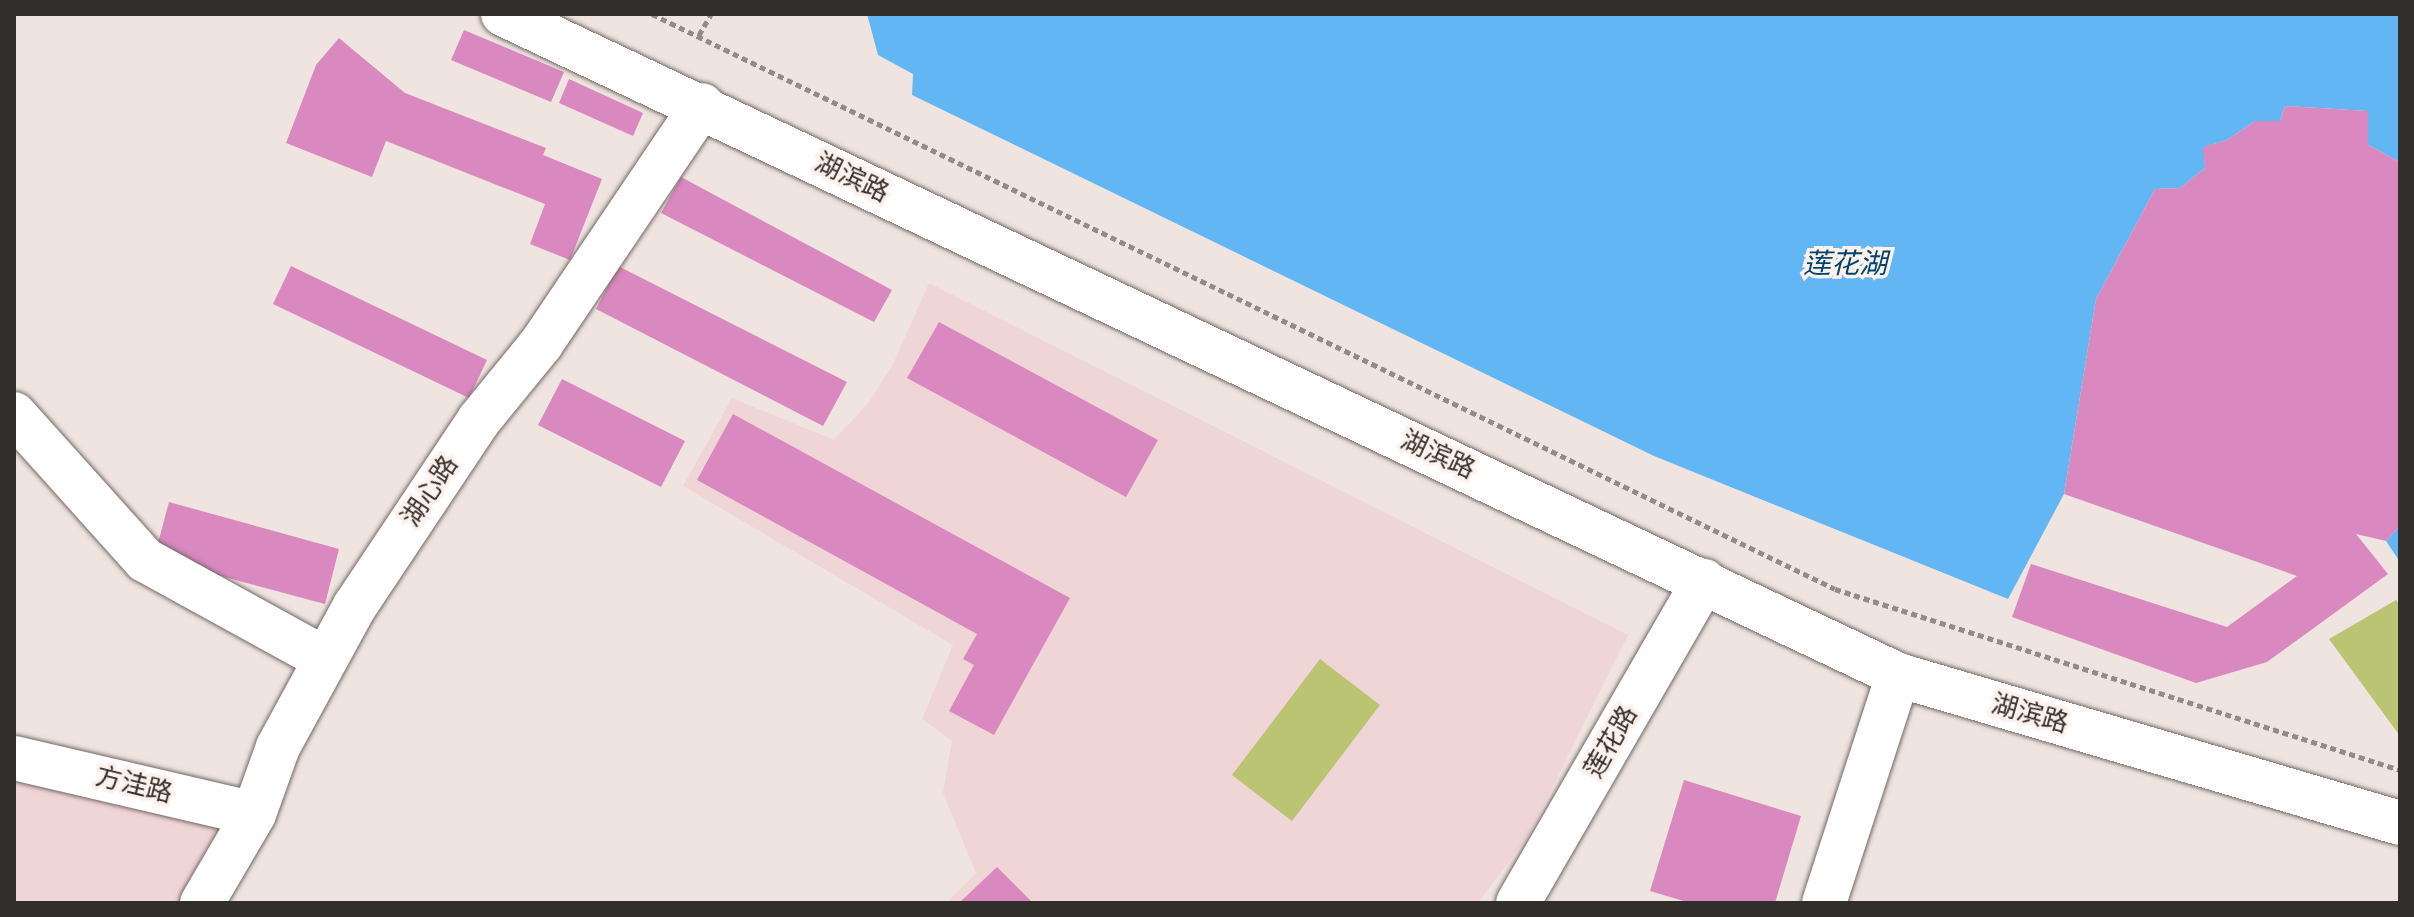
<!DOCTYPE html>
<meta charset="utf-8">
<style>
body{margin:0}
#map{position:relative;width:2414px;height:917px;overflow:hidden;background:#efe4df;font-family:"Fira Sans","Noto Sans SC",sans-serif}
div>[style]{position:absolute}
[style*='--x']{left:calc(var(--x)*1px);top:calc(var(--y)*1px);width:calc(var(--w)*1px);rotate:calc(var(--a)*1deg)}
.education>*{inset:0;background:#f0d5d7}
.green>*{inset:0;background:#bac472}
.water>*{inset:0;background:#63b6f4}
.building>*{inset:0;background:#da88c0}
.path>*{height:5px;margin-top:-2.5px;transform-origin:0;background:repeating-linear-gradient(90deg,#928b87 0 6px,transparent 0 10px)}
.roads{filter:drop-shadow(0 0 2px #726864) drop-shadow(0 0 2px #726864)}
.minor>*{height:44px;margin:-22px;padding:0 22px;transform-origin:22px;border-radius:22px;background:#fff}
.major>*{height:44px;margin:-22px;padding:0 22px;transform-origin:22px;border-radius:22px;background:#fff}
span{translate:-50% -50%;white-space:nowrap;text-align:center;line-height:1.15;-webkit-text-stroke:7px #fdf1ec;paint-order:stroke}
.street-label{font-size:26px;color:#322e2c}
.water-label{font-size:28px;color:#00446c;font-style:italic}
.frame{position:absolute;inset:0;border:16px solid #322e2c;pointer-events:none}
</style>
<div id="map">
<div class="education">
<div style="clip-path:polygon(929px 283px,1628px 635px,1528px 836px,1478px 903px,946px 903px,976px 873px,943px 793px,952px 741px,922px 719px,953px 645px,683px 486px,732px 398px,834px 440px,870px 401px,894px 362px)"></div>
<div style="clip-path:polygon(14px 758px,254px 814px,200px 903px,14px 903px)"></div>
</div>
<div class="green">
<div style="clip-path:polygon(2396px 600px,2400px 605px,2400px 736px,2329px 639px)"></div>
<div style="clip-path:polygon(1320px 659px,1380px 705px,1292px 821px,1232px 775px)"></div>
</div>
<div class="water">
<div style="clip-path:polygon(867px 14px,2400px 14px,2400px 162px,2368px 145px,2367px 111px,2285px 106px,2280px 121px,2255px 121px,2227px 140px,2204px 147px,2205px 168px,2180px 188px,2155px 189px,2096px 299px,2064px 494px,2008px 599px,1654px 456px,912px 95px,913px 74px,878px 55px)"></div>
<div style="clip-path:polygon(2400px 526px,2400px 562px,2386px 541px)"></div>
</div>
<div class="building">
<div style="clip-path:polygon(464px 30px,564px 72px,551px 102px,451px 60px)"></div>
<div style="clip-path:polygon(339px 38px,405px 93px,546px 148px,543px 155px,602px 179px,570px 260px,530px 244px,545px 204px,386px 141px,372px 177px,286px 143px,316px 65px)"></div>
<div style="clip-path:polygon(569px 79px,643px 113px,633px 136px,559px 103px)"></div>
<div style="clip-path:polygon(2285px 106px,2368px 111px,2368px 145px,2400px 162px,2400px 526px,2386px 541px,2356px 534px,2388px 574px,2267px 662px,2196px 683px,2012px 617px,2031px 564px,2227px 627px,2297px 576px,2064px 494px,2096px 299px,2155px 189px,2180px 188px,2205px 168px,2203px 147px,2227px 140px,2255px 121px,2280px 121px)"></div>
<div style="clip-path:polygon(681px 177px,892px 290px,874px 322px,661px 213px)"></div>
<div style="clip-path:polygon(291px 266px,487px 360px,469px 398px,273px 304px)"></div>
<div style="clip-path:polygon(618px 266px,847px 382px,823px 426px,596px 309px)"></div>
<div style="clip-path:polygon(939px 322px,1158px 440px,1126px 497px,907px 378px)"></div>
<div style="clip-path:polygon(562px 379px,685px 441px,661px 487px,538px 425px)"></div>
<div style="clip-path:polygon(733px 414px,1070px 598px,994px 735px,949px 711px,974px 665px,963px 659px,977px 634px,697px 480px)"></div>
<div style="clip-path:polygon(169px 502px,339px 549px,325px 604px,154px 558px)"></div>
<div style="clip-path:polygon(1684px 780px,1801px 816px,1775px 903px,1690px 903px,1650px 891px)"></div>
<div style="clip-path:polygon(997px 867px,1033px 903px,959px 903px)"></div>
</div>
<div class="path">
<div style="--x:652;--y:14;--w:1315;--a:25.92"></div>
<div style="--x:1835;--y:589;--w:593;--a:17.76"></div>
<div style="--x:699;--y:35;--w:24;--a:-60"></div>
</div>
<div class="roads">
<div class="minor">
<div style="--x:14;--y:414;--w:196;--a:48.1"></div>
<div style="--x:145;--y:560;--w:203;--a:28.8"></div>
<div style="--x:14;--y:758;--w:246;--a:13.1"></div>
<div style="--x:202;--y:903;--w:103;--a:-59.7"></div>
<div style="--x:254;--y:814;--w:71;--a:-70.3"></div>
<div style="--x:278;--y:747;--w:161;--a:-61.4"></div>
<div style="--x:355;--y:606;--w:224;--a:-56.3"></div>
<div style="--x:479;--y:420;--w:98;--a:-50.8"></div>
<div style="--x:541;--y:344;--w:288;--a:-56"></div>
<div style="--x:1824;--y:903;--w:240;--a:-72"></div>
</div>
<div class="major">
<div style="--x:503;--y:14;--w:1544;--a:25.35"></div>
<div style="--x:1898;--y:675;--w:523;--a:16.43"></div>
<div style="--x:1518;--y:903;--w:372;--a:-60"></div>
</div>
</div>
<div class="street-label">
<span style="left:852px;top:178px;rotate:26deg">湖滨路</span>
<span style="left:1438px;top:455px;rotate:25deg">湖滨路</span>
<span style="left:430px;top:491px;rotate:-56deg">湖心路</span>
<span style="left:2030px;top:714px;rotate:16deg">湖滨路</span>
<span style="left:1611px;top:742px;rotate:-60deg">莲花路</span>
<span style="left:134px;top:785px;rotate:14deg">方洼路</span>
</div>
<div class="water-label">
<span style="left:1845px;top:264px">莲花湖</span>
</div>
<div class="frame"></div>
</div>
